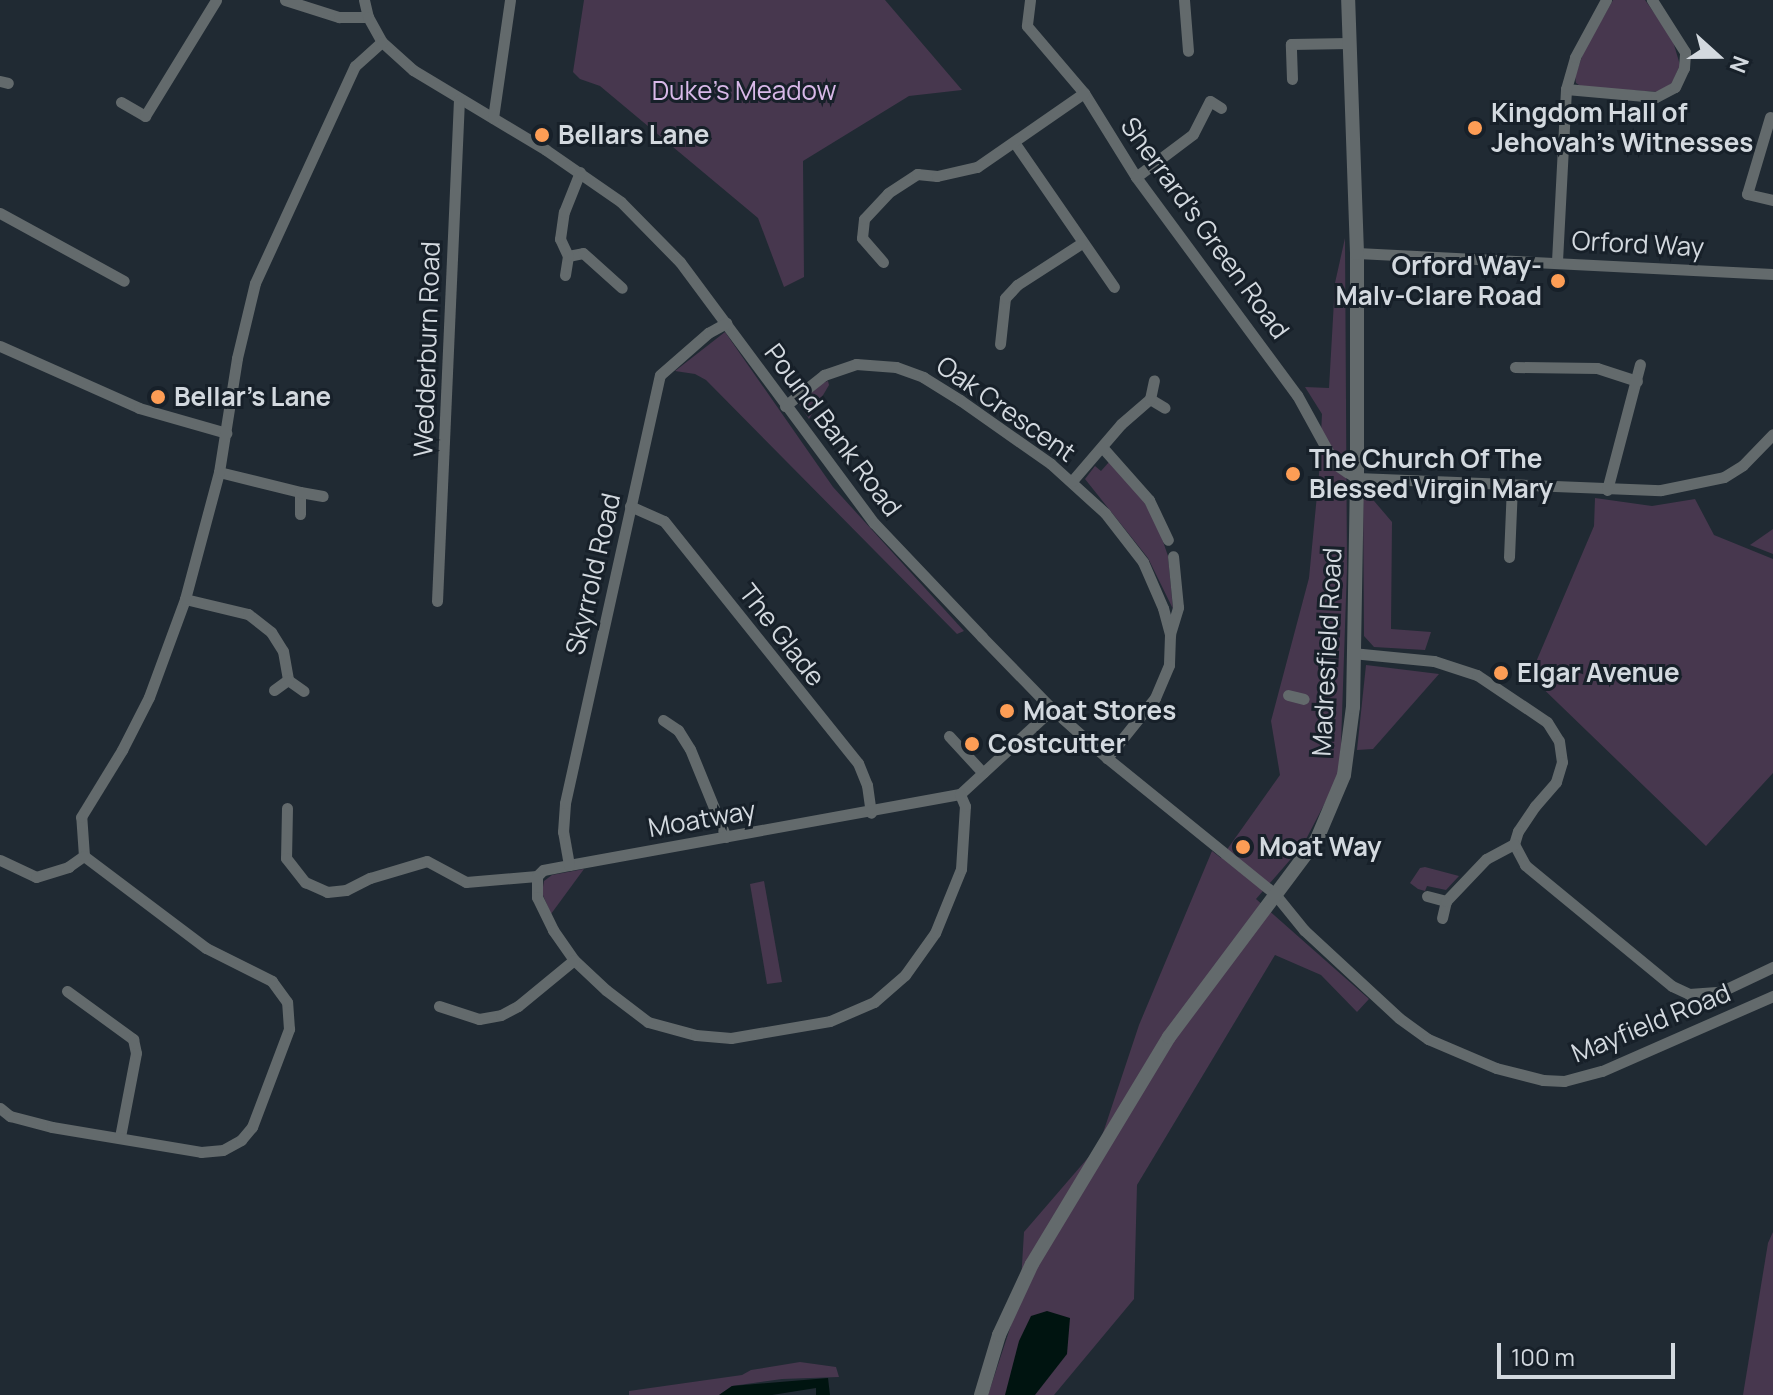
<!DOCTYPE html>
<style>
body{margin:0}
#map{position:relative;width:1773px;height:1395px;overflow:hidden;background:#202a33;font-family:Manrope,sans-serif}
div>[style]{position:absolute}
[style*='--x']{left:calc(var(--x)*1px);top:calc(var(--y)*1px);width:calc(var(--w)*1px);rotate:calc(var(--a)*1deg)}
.green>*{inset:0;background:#47374e}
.water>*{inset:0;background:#001410}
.minor>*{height:11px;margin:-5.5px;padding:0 5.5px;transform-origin:5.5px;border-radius:5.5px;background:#636a6c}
.tertiary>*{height:14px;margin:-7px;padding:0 7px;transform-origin:7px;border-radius:7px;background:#636a6c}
.dots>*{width:22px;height:22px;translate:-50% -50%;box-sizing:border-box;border:4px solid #172029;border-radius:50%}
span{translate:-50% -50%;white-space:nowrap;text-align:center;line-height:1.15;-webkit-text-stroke:6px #172029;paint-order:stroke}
.park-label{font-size:26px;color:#d8b8e8}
.poi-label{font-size:26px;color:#d3d9df;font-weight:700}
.left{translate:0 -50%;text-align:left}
.right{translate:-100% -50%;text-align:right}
.street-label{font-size:26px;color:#d3d9df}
.north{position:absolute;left:1677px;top:16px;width:80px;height:80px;-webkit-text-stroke:6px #172029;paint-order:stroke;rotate:111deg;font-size:22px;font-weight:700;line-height:32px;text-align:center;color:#d3d9df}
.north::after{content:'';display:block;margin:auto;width:28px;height:36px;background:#d3d9df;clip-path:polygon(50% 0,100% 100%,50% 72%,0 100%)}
.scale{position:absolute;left:1497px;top:1343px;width:178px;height:36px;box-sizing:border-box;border:4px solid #d3d9df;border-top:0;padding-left:10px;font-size:24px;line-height:28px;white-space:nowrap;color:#d3d9df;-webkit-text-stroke:6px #172029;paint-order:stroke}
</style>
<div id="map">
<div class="green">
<div style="clip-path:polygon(584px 0,885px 0,962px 90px,909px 96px,803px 161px,804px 277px,784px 287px,758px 218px,600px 86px,580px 79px,573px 72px)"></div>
<div style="clip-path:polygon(1613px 0,1645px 0,1672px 38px,1680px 65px,1672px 83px,1659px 92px,1582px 87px,1576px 83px,1575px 76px,1584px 51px)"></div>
<div style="clip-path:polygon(1345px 238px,1347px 568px,1340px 774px,1303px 845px,1256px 899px,1369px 999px,1357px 1012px,1321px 975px,1275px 955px,1137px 1185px,1134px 1299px,1054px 1395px,988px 1395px,1020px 1298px,1024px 1232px,1099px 1145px,1139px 1025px,1212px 851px,1221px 858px,1280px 775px,1271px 721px,1309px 578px,1319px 474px,1322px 414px,1305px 387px,1329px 388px,1335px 283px)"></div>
<div style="clip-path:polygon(725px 332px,833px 487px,964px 631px,957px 634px,706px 380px,695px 374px,675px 371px)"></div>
<div style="clip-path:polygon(828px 381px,829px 385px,809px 419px,799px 404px,818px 385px)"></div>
<div style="clip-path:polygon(1109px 462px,1137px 490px,1157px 524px,1168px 556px,1173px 609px,1148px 558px,1085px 479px,1095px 466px,1101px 471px)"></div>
<div style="clip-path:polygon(1363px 488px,1392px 522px,1391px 629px,1431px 632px,1425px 650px,1374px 647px,1364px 636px)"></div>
<div style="clip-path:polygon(1595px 498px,1652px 506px,1695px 499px,1714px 535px,1773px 559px,1773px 773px,1706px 846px,1530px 676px,1594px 526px)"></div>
<div style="clip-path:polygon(1773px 529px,1773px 554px,1750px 545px)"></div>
<div style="clip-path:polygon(1366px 665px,1439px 674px,1373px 749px,1357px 750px)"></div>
<div style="clip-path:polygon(1425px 867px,1459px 876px,1446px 890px,1427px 886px,1425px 891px,1418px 889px,1410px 883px,1420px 868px)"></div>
<div style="clip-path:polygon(584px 869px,551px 914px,542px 893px,544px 881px,552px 875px)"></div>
<div style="clip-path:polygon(764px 881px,782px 982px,767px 984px,750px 884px)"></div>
<div style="clip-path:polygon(1773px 1232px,1773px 1395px,1743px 1395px,1768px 1243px)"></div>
<div style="clip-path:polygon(800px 1362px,836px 1367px,839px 1377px,782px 1379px,732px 1386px,719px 1395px,629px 1395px,629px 1391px,742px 1375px,751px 1370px)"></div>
</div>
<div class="water">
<div style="clip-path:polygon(1047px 1311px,1070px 1318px,1067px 1354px,1035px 1395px,1005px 1395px,1019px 1341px,1031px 1316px)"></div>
<div style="clip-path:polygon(828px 1378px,830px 1395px,816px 1395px,816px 1388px,772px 1395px,719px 1395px,732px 1386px)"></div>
</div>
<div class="minor">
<div style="--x:285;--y:0;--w:57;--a:17.5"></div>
<div style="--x:339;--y:17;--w:29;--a:0"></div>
<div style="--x:364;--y:0;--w:17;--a:77"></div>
<div style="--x:368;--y:17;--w:29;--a:61"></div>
<div style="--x:382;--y:42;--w:42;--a:42.1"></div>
<div style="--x:413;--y:70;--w:155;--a:31"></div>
<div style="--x:546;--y:150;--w:91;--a:34.7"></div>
<div style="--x:621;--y:202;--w:84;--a:45.5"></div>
<div style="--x:680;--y:262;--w:325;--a:53.4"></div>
<div style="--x:874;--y:523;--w:157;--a:46.5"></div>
<div style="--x:982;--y:637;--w:100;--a:45.8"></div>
<div style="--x:1052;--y:709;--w:74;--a:41.7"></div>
<div style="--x:1107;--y:758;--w:215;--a:39"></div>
<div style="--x:1274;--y:893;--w:48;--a:51"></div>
<div style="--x:1304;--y:930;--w:129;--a:42.8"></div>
<div style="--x:1399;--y:1018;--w:36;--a:36"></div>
<div style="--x:1428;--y:1039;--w:74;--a:23.1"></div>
<div style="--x:1496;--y:1068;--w:49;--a:14.3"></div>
<div style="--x:1543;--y:1080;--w:21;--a:3"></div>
<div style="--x:1564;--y:1081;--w:39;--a:-15"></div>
<div style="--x:1602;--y:1071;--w:187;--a:-23.7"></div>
<div style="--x:1030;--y:0;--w:26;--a:97"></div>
<div style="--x:1027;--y:26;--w:88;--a:49.6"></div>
<div style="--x:1084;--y:93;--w:99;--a:58.2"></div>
<div style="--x:1136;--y:177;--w:271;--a:53.6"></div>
<div style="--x:1297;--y:395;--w:79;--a:61.2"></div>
<div style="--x:1335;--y:464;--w:14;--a:34"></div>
<div style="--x:1347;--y:472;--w:12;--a:31"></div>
<div style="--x:1357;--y:478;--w:304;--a:2.3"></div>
<div style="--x:1661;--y:490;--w:64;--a:-11.7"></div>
<div style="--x:1724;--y:477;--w:22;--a:-32"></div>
<div style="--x:1743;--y:465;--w:43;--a:-45.9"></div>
<div style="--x:1184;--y:0;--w:51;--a:85.5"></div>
<div style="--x:1292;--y:79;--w:35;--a:-92"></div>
<div style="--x:1291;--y:44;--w:58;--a:-1"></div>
<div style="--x:0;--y:81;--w:8;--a:14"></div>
<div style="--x:1566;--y:89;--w:90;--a:5.1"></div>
<div style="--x:1656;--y:97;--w:21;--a:-28"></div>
<div style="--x:1675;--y:87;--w:21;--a:-65"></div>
<div style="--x:1684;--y:68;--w:16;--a:-86"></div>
<div style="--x:1685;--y:52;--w:62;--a:-122.4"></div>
<div style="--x:121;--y:102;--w:28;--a:30"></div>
<div style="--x:145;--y:116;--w:136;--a:-58.5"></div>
<div style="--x:1770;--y:117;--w:80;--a:106.6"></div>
<div style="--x:1747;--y:194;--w:27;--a:13"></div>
<div style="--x:493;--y:118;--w:119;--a:-81.8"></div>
<div style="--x:1014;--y:142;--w:176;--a:55.4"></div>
<div style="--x:1136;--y:177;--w:71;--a:-37"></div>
<div style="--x:1193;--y:134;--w:37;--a:-63"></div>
<div style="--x:1210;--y:101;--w:13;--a:32"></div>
<div style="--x:0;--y:213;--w:141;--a:28.7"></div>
<div style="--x:1357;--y:253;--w:417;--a:2.9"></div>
<div style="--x:568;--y:256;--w:15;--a:-11"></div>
<div style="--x:583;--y:253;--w:52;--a:41.9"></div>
<div style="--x:1557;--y:261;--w:172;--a:-87"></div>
<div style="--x:1566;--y:89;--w:33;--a:-74"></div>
<div style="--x:1575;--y:57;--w:65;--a:-61.5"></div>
<div style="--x:883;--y:262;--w:32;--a:-131"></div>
<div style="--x:862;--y:238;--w:19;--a:-84"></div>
<div style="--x:864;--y:219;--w:35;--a:-47"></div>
<div style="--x:888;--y:193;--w:35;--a:-33"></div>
<div style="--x:917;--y:174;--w:20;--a:6"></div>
<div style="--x:937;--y:176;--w:41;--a:-12.7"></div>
<div style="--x:977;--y:167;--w:130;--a:-34.7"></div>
<div style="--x:565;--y:275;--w:19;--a:-81"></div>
<div style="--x:568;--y:256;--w:19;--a:-115"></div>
<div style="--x:560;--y:239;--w:27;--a:-82"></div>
<div style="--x:564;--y:212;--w:43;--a:-68.2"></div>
<div style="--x:1000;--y:344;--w:46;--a:-83.8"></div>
<div style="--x:1005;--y:298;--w:18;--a:-47"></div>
<div style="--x:1017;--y:285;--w:77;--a:-32.9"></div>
<div style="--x:0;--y:346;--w:152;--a:24"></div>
<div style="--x:139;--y:408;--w:91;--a:16"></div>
<div style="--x:1515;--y:367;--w:82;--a:0.7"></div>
<div style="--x:1597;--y:368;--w:42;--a:18"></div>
<div style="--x:1150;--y:399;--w:17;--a:31"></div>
<div style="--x:785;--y:406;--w:50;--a:-38.5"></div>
<div style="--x:824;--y:375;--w:34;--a:-19"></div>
<div style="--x:856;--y:364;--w:40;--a:4.3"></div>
<div style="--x:896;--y:367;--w:29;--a:20"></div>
<div style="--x:923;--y:377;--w:44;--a:31.9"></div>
<div style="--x:960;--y:400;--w:111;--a:35.1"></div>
<div style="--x:1051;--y:464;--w:73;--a:42.2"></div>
<div style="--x:1105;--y:513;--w:62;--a:52.2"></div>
<div style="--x:1143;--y:562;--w:50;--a:66.5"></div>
<div style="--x:1163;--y:608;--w:28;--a:75"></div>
<div style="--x:1170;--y:635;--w:30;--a:92"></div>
<div style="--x:1169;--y:665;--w:36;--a:113"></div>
<div style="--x:1155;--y:698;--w:77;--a:128.7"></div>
<div style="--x:1102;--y:447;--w:71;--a:48.4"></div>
<div style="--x:1149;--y:500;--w:44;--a:64.6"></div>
<div style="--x:219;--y:472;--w:83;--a:13.9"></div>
<div style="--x:300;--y:492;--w:22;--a:90"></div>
<div style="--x:1072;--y:481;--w:75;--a:-49.3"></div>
<div style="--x:1121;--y:424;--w:38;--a:-41"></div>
<div style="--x:1150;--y:399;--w:19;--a:-78"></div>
<div style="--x:1607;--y:490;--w:130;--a:-75.3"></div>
<div style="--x:300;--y:492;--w:23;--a:10"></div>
<div style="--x:630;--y:506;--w:37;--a:24"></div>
<div style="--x:664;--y:521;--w:310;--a:51.3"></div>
<div style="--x:858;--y:763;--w:24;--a:68"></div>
<div style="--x:867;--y:785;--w:28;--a:82"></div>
<div style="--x:1509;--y:557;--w:72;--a:-87.6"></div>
<div style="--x:185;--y:599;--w:65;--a:13.4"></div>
<div style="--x:248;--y:614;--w:29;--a:38"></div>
<div style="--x:271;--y:632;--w:22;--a:58"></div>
<div style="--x:283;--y:651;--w:29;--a:80"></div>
<div style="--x:288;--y:680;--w:19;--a:35"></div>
<div style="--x:437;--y:601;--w:502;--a:-87.49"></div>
<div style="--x:1170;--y:634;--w:28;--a:-73"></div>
<div style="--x:1178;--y:607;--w:51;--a:-95.6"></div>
<div style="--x:1352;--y:653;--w:82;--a:5.6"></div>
<div style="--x:1434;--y:661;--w:45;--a:18"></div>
<div style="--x:1477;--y:675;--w:84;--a:33.9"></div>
<div style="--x:1547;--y:722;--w:22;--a:58"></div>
<div style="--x:1559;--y:741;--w:21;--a:82"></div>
<div style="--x:1562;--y:762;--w:21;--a:107"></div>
<div style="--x:1556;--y:782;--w:32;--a:131"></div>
<div style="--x:1535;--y:806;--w:30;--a:124"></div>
<div style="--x:1518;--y:831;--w:14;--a:107"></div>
<div style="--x:1514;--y:844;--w:24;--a:62"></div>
<div style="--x:1525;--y:865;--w:190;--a:39.5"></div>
<div style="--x:1672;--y:986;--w:19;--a:25"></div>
<div style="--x:1689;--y:994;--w:31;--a:-4"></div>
<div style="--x:1720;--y:992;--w:59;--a:-25.3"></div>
<div style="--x:274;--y:690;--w:17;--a:-36"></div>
<div style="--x:1288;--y:695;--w:16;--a:14"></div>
<div style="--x:663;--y:720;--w:18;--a:34"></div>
<div style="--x:678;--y:730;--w:22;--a:58"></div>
<div style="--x:690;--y:749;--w:95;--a:67.8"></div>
<div style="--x:949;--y:736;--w:50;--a:47.4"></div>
<div style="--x:287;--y:808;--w:50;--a:91.1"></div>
<div style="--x:286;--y:858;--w:31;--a:52"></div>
<div style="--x:305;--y:882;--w:24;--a:24"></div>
<div style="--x:327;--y:892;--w:19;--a:-6"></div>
<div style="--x:346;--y:890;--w:27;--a:-27"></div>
<div style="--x:370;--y:878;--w:59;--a:-16.6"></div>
<div style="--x:427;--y:861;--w:44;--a:28.3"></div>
<div style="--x:466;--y:882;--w:71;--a:-4.8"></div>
<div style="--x:537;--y:876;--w:8;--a:-45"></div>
<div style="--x:543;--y:870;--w:26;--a:-11"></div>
<div style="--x:569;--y:865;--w:397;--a:-10.3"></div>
<div style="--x:960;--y:794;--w:125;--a:-42.7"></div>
<div style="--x:84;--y:856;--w:39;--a:-94"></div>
<div style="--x:81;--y:817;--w:79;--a:-58.5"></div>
<div style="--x:122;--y:750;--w:59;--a:-63"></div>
<div style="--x:149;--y:697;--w:104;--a:-69.8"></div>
<div style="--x:185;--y:599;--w:131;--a:-75"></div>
<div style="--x:219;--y:472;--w:115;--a:-81"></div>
<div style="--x:237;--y:358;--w:77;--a:-76.5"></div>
<div style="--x:255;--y:283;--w:239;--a:-65.3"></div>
<div style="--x:355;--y:66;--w:36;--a:-42"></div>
<div style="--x:0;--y:860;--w:40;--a:25"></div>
<div style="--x:36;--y:877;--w:34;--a:-17"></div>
<div style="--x:68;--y:867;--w:19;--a:-35"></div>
<div style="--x:569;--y:865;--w:34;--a:-100"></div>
<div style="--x:563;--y:832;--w:29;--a:-86"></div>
<div style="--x:565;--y:803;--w:438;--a:-77.5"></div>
<div style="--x:660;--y:375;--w:64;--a:-41.2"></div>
<div style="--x:708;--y:333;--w:21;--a:-29"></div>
<div style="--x:537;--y:876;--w:21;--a:90"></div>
<div style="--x:537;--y:897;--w:37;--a:64"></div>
<div style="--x:553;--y:930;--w:37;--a:55"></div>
<div style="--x:574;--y:960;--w:44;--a:43.2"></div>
<div style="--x:606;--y:990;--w:53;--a:37.3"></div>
<div style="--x:648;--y:1022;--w:50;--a:15.2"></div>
<div style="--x:696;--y:1035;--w:35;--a:5"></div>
<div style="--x:731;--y:1038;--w:100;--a:-9.7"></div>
<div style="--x:830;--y:1021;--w:48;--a:-23.4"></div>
<div style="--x:874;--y:1002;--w:41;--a:-41.1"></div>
<div style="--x:905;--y:975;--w:52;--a:-54.5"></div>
<div style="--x:935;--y:933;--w:69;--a:-67.9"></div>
<div style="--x:961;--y:869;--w:63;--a:-86.4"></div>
<div style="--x:965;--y:806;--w:13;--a:-113"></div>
<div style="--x:1427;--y:896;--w:20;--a:15"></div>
<div style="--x:1442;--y:918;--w:17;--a:-77"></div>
<div style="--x:1446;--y:901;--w:58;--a:-46.4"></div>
<div style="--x:1486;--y:859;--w:32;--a:-28"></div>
<div style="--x:67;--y:991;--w:82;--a:36"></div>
<div style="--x:133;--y:1039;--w:14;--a:78"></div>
<div style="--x:136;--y:1053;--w:86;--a:100.8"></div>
<div style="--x:439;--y:1006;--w:42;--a:18"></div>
<div style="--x:479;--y:1019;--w:22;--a:-10"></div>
<div style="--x:501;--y:1015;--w:19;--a:-28"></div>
<div style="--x:518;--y:1006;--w:72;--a:-39.4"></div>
<div style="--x:0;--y:1108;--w:13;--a:39"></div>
<div style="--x:10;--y:1116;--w:43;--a:14.7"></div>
<div style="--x:52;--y:1127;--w:151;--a:9.5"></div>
<div style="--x:201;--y:1152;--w:22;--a:-5"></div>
<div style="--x:223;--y:1150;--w:21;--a:-29"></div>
<div style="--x:241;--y:1140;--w:17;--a:-50"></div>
<div style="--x:252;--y:1127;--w:105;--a:-69.3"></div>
<div style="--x:289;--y:1029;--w:27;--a:-94"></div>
<div style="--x:287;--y:1002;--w:26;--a:-126"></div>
<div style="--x:272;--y:981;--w:74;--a:-153.4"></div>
<div style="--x:206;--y:948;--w:153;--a:-143"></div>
</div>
<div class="tertiary">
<div style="--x:981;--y:1395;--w:63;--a:-73.3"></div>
<div style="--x:999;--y:1335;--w:78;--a:-65.1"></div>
<div style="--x:1032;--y:1264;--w:265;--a:-58.9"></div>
<div style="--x:1169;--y:1037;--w:247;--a:-53.2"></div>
<div style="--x:1317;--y:839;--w:69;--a:-67.1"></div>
<div style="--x:1344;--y:775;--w:69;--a:-82.5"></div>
<div style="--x:1353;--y:707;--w:229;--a:-89"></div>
<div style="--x:1357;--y:478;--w:225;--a:-90"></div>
<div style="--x:1357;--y:253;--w:253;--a:-92"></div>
</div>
<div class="dots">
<div style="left:1475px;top:128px;background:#fd9d55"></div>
<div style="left:542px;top:135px;background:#fd9d55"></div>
<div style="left:1558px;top:281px;background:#fd9d55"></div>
<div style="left:158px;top:397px;background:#fd9d55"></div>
<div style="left:1293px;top:474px;background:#fd9d55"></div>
<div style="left:1501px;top:673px;background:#fd9d55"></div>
<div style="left:1007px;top:711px;background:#fd9d55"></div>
<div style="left:972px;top:744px;background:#fd9d55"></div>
<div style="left:1243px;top:847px;background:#fd9d55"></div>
</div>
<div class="park-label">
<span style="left:744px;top:91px">Duke's Meadow</span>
</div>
<div class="poi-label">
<span class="left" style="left:1491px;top:128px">Kingdom Hall of<br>Jehovah's Witnesses</span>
<span class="left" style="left:558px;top:135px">Bellars Lane</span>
<span class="right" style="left:1542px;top:281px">Orford Way-<br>Malv-Clare Road</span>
<span class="left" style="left:174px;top:397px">Bellar's Lane</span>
<span class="left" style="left:1309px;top:474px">The Church Of The<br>Blessed Virgin Mary</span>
<span class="left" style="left:1517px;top:673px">Elgar Avenue</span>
<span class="left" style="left:1023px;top:711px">Moat Stores</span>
<span class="left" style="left:988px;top:744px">Costcutter</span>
<span class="left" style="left:1259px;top:847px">Moat Way</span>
</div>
<div class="street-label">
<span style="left:1205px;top:228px;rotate:54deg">Sherrard's Green Road</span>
<span style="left:1638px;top:244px;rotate:3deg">Orford Way</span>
<span style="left:427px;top:349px;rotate:-88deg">Wedderburn Road</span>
<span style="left:1006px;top:409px;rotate:35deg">Oak Crescent</span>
<span style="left:833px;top:430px;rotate:53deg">Pound Bank Road</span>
<span style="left:593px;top:574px;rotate:-77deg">Skyrrold Road</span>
<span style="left:782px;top:635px;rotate:52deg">The Glade</span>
<span style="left:1327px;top:652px;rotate:-87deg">Madresfield Road</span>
<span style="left:702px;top:819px;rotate:-10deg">Moatway</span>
<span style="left:1651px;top:1023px;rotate:-22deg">Mayfield Road</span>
</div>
<div class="north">N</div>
<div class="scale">100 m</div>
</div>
